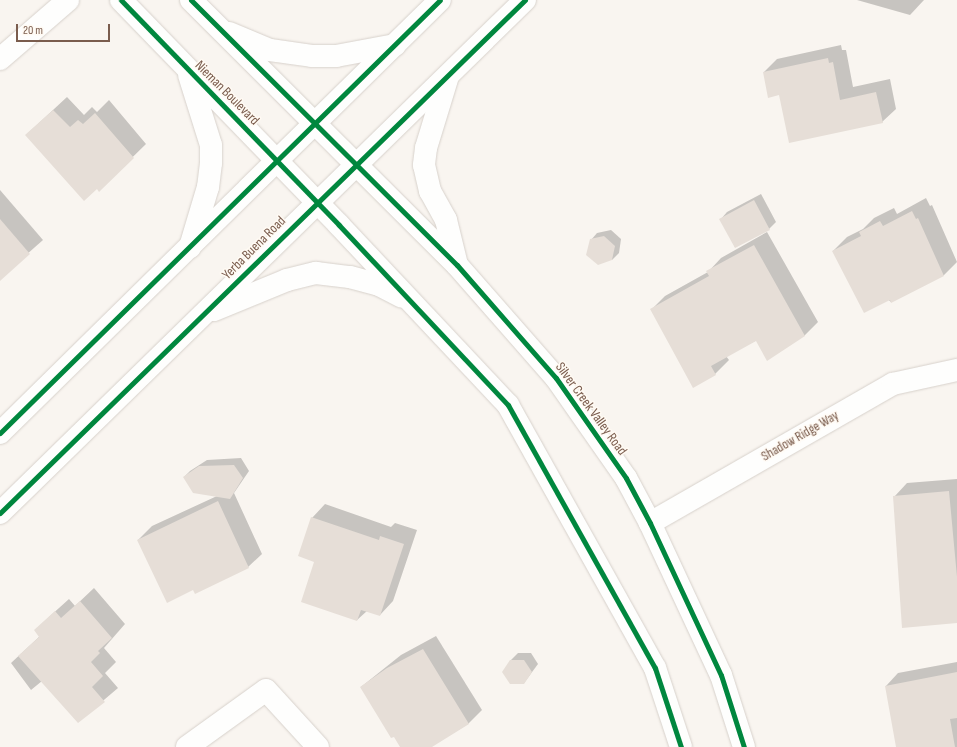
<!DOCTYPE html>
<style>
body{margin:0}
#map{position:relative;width:957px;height:747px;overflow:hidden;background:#f9f5f0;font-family:"Sofia Sans Condensed",sans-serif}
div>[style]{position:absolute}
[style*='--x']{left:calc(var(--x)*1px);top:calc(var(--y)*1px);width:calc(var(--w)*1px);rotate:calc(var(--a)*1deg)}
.shadow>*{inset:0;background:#0003}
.building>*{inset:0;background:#e6ded7}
.roads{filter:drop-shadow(0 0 1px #d7d1cb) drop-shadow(0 0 1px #d7d1cb)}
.street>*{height:22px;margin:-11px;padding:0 11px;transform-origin:11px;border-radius:11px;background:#fefefd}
.secondary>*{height:22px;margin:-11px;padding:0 11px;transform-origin:11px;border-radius:11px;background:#fefefd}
.cycleway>*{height:5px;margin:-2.5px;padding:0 2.5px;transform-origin:2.5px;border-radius:2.5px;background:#00873e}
span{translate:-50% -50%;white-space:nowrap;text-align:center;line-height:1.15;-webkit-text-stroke:3px #fffaf3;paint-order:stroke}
.street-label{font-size:14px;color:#7a5c4d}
.scale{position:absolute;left:16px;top:24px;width:94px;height:18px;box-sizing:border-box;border:2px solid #7a5c4d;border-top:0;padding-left:5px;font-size:12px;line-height:14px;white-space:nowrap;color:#7a5c4d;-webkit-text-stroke:3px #fffaf3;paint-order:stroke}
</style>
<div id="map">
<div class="shadow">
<div style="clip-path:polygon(857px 0,924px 0,910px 15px)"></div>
<div style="clip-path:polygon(841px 45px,842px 50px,846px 50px,853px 87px,890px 79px,896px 109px,882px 122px,780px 94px,764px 72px,777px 59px)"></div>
<div style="clip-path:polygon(67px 97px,84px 115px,92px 107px,97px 112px,109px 100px,146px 144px,99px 190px,26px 135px)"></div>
<div style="clip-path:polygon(0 190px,43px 240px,0 278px)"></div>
<div style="clip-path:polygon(761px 194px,776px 222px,769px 229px,735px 247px,721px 219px,727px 212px)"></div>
<div style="clip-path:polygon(926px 198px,930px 206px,932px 205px,957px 262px,944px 275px,891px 302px,833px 251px,847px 237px,863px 229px,874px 218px,894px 208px,897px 214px)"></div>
<div style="clip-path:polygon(611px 230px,621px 239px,619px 253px,612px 260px,591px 240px,597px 233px)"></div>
<div style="clip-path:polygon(767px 232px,818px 322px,804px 336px,757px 340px,726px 356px,729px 360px,715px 374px,694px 386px,652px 309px,665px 296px,708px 272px,721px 258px)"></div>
<div style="clip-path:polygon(241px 458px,249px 471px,234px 493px,262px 554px,248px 567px,138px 540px,152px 526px,217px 496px,184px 477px,190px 471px,207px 460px)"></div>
<div style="clip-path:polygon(957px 479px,957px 622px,894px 497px,907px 483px)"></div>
<div style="clip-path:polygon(325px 504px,391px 527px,395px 523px,417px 530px,393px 601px,380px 615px,367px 611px,357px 620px,316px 561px,312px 518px)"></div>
<div style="clip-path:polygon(94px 588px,125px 624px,104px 648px,116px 662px,105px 673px,118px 688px,78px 722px,42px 681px,31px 690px,11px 663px,40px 636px,49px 617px,69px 599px,75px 606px)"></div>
<div style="clip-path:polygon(436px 636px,482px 710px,468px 724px,430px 747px,402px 747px,361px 687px,401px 655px)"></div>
<div style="clip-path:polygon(518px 653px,531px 653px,538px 664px,524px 683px,511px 660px)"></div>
<div style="clip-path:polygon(957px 662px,957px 747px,897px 747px,886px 686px,898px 673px)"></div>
</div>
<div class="building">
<div style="clip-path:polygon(828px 58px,829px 63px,833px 62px,840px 100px,876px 92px,883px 123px,789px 143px,779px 95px,768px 98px,763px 72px)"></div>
<div style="clip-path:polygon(53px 110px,70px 127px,78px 120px,83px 124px,95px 113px,134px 158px,99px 192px,97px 189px,84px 201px,25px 135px)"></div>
<div style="clip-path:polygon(754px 200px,770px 230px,735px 248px,719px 219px)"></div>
<div style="clip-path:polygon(912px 211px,916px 219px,918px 218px,944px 276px,891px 303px,890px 300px,864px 313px,832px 251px,861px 236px,859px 232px,880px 221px,883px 226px)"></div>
<div style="clip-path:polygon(0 219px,30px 254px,0 281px)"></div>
<div style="clip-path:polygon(604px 236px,615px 246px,612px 260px,598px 265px,586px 255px,590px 239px)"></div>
<div style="clip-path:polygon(754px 245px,805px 336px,767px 361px,756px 341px,711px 366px,716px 375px,693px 388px,650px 309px,709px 276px,706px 271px)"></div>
<div style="clip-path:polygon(234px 465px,243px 478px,230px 499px,193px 493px,183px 477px,199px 466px)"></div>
<div style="clip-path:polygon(949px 491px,957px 577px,957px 623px,902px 628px,893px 496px)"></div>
<div style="clip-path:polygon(218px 501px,249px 568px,195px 594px,193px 590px,167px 603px,137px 540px)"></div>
<div style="clip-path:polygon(311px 517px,379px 540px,380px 536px,404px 544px,380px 616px,361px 610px,357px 621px,301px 602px,314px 562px,298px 556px)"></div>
<div style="clip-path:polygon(80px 601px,112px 638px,98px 651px,100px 653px,91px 662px,103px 676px,92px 687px,105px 702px,78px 723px,18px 656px,39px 637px,34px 630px,55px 611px,61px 618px)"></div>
<div style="clip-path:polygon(423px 649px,469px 724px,432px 747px,400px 747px,394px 737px,391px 738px,360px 687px,387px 668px)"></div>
<div style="clip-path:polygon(510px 660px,524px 660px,532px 672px,524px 684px,510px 684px,502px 672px)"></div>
<div style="clip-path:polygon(957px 672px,957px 718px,950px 719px,955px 747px,896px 747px,885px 686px)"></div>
</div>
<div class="roads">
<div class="street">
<div style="--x:0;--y:59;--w:90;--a:-40.9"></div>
<div style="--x:650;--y:523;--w:280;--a:-29.8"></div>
<div style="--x:893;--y:384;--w:66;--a:-12.3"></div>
<div style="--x:187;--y:747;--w:97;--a:-35.8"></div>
<div style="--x:266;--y:690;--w:77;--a:47.6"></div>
</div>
<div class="secondary">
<div style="--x:121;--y:0;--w:313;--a:45.9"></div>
<div style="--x:339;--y:225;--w:247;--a:46.8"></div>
<div style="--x:508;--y:405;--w:301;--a:60.8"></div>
<div style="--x:655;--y:668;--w:83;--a:71.8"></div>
<div style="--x:191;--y:0;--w:375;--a:44.9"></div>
<div style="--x:457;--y:265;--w:150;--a:48.8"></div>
<div style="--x:556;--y:378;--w:122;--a:55"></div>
<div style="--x:626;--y:478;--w:51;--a:61.9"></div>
<div style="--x:650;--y:523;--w:168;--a:65"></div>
<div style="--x:721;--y:675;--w:76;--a:72.3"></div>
<div style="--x:229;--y:33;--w:44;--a:22.5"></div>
<div style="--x:270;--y:50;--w:42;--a:8.1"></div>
<div style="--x:312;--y:56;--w:24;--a:0"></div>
<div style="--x:336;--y:56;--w:60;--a:-10.6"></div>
<div style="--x:189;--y:75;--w:73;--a:72.6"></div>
<div style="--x:211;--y:145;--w:18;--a:90"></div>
<div style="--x:211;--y:163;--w:24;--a:97"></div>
<div style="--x:208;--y:187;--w:63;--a:106.7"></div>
<div style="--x:448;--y:76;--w:75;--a:107"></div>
<div style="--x:426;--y:148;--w:17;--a:97"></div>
<div style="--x:424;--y:165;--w:27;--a:77"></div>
<div style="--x:430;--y:191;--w:33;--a:61"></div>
<div style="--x:446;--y:220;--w:46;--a:76.3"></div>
<div style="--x:214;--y:310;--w:79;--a:-22.3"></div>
<div style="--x:287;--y:280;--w:30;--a:-14"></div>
<div style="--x:316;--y:273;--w:34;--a:7"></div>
<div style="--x:350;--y:277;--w:30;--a:15"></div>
<div style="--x:379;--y:285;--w:25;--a:27"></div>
<div style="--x:0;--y:433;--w:617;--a:-44.54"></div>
<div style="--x:0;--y:513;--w:734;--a:-44.34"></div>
</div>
</div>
<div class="cycleway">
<div style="--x:121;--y:0;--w:313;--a:45.9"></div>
<div style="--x:339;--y:225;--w:247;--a:46.8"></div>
<div style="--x:508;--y:405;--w:301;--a:60.8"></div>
<div style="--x:655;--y:668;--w:83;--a:71.8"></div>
<div style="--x:191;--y:0;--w:375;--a:44.9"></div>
<div style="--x:457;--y:265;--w:150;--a:48.8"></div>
<div style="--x:556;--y:378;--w:122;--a:55"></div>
<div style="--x:626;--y:478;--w:51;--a:61.9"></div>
<div style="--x:650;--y:523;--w:168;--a:65"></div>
<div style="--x:721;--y:675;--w:76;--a:72.3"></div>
<div style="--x:0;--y:433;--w:617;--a:-44.54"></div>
<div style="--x:0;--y:513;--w:734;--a:-44.34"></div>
</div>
<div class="street-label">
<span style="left:227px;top:93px;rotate:45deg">Nieman Boulevard</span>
<span style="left:254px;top:248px;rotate:-45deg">Yerba Buena Road</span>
<span style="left:591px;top:409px;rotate:54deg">Silver Creek Valley Road</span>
<span style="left:800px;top:436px;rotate:-30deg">Shadow Ridge Way</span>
</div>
<div class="scale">20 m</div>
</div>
